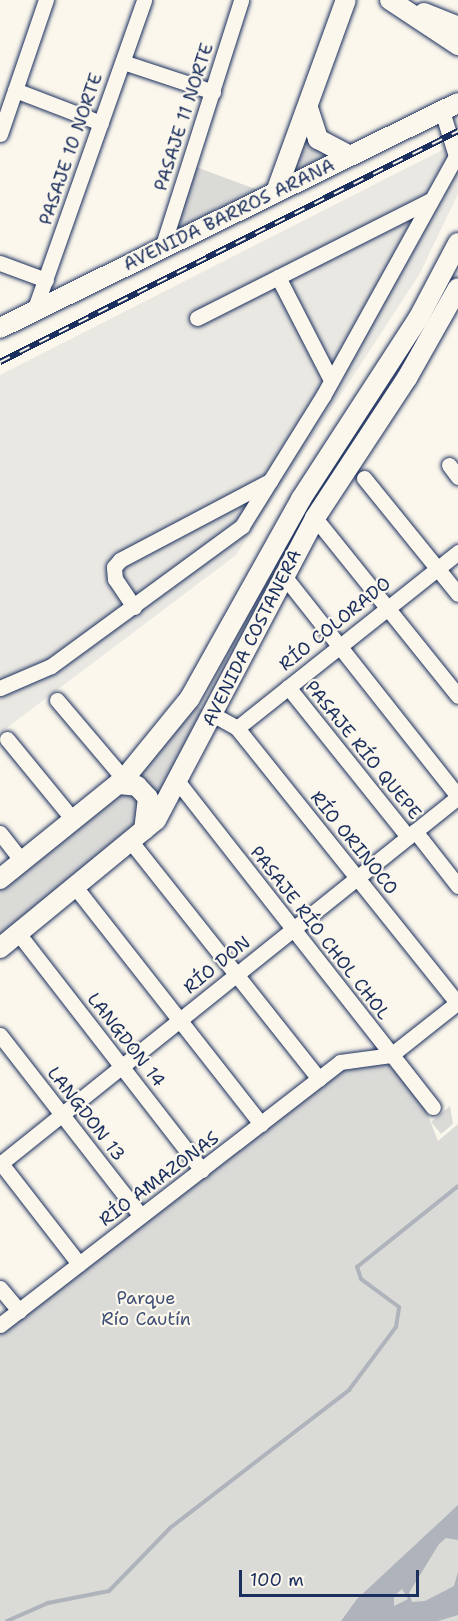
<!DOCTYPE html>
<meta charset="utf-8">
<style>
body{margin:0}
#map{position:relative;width:458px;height:1621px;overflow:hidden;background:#fbf7ec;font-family:"Shantell Sans",sans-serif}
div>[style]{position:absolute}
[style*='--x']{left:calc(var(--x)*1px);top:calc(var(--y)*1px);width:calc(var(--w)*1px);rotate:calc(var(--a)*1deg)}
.built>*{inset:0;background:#eae8e2}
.green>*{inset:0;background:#dadad7}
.water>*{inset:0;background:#afb3bb}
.stream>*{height:4px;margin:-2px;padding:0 2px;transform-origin:2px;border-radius:2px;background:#afb3bb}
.roads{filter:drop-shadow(0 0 2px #1b2f5e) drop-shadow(0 0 2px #1b2f5e)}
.minor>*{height:15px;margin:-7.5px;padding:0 7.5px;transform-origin:7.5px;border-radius:7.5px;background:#fbf7ec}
.major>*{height:20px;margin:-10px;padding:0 10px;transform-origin:10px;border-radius:10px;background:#fbf7ec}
.rail>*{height:6px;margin-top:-3px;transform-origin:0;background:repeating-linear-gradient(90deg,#fbf7ec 0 11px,#1b2f5e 0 22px);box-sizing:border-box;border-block:2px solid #1b2f5e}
span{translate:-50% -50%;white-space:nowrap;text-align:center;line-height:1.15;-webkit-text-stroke:4.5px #fbf7ec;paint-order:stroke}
.street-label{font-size:18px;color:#1b2f5e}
.park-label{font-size:18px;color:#415176}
.scale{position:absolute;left:239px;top:1570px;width:180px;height:27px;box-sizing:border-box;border:3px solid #1b2f5e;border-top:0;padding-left:8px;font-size:18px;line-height:21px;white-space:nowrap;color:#1b2f5e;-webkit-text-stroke:4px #fbf7ec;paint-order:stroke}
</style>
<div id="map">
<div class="built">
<div style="clip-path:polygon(458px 142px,458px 194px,419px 275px,236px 555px,0 733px,0 375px)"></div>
</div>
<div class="green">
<div style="clip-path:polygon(304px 133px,335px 156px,296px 175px,292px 171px)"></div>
<div style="clip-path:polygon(196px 167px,261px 191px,178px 229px,173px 221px)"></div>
<div style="clip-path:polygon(191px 702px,210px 715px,154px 818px,0 944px,0 882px)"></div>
<div style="clip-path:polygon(375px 1046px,422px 1100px,438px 1141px,458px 1124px,458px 1621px,0 1621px,0 1333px)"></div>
<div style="clip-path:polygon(450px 1106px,453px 1124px,441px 1134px,431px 1122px)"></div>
</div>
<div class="water">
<div style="clip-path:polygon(evenodd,458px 1505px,458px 1540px,446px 1538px,439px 1544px,409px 1593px,412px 1602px,425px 1601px,454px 1586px,458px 1572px,458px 1615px,438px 1621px,341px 1621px,357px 1599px,458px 1505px,402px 1589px,408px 1599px,394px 1606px,394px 1596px,402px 1589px)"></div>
</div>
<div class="stream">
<div style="--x:7;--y:1621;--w:45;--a:-23.7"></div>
<div style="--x:48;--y:1603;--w:62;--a:-11.1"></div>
<div style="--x:109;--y:1591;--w:88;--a:-45.9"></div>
<div style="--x:170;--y:1528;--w:226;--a:-37.6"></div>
<div style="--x:349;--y:1390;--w:79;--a:-53.3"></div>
<div style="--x:396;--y:1327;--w:20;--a:-81"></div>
<div style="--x:399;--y:1307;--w:47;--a:-143.6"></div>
<div style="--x:361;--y:1279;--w:13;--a:-108"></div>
<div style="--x:357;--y:1267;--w:129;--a:-38.7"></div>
</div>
<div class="roads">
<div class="minor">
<div style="--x:123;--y:62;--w:95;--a:18.4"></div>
<div style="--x:15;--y:90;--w:92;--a:21"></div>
<div style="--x:0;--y:134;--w:142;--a:-71.1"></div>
<div style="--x:163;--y:245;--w:257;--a:-72.3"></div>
<div style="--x:0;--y:263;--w:49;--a:20.3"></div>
<div style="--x:278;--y:277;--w:116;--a:62.8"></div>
<div style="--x:34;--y:311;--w:330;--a:-70.5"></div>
<div style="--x:197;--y:318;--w:262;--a:-26.8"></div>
<div style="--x:449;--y:465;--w:15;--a:53"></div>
<div style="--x:364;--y:478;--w:149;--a:51"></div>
<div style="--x:315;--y:518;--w:228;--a:51.2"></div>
<div style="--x:284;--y:576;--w:280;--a:51.7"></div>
<div style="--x:134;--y:607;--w:34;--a:-124"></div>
<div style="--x:115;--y:579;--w:12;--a:-95"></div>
<div style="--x:114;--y:567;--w:9;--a:-49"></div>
<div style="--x:120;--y:560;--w:170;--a:-27.8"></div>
<div style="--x:288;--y:687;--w:192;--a:51.3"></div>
<div style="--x:0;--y:688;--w:56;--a:-23.3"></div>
<div style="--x:51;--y:666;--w:237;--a:-36.2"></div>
<div style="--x:242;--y:526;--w:153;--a:-58.1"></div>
<div style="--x:323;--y:396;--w:274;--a:-61"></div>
<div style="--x:456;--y:156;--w:47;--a:-107.3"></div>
<div style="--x:57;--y:700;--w:104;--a:49.7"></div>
<div style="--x:214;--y:715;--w:26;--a:29"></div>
<div style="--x:237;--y:728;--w:354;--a:51.3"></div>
<div style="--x:237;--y:728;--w:283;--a:-38.5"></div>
<div style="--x:7;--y:739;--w:106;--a:50.7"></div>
<div style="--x:178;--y:782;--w:413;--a:51.9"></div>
<div style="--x:415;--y:831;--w:70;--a:52"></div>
<div style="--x:0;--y:833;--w:36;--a:52"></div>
<div style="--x:132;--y:843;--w:301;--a:51.6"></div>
<div style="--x:76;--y:888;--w:300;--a:51.9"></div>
<div style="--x:18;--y:933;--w:300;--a:52.2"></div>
<div style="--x:0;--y:1035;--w:229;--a:52.1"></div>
<div style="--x:0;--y:1162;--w:129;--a:52.2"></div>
<div style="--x:0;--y:1164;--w:587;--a:-38.71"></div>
<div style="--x:0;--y:1288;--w:30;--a:50"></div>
<div style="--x:0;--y:1325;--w:430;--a:-37.7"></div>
<div style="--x:340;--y:1062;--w:51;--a:-7.8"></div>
<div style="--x:391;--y:1055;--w:85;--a:-38.3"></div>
</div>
<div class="major">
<div style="--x:390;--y:0;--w:82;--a:33.5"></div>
<div style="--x:424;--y:13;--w:37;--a:22"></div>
<div style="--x:308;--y:108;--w:33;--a:72"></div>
<div style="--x:318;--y:139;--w:36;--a:28"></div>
<div style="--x:276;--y:192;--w:204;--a:-70"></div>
<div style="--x:0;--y:328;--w:510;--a:-26.16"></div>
<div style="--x:119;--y:784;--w:18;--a:6"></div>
<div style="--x:137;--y:786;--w:16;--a:47"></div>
<div style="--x:148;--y:798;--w:32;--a:97"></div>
<div style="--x:0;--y:879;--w:159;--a:-38.9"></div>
<div style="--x:124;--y:779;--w:104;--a:-50.8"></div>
<div style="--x:190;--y:698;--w:228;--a:-60.8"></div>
<div style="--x:301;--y:499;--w:215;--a:-57"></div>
<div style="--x:418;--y:319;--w:86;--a:-62.2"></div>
<div style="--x:0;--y:948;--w:202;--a:-39.4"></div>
<div style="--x:156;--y:820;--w:341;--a:-62.2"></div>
<div style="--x:315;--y:518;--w:168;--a:-56.7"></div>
<div style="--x:407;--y:378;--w:103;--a:-60.5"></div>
</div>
</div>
<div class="rail">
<div style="--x:0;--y:362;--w:513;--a:-26.76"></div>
</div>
<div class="street-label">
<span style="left:184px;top:117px;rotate:-72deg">PASAJE 11 NORTE</span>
<span style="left:71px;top:149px;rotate:-71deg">PASAJE 10 NORTE</span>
<span style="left:229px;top:215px;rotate:-26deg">AVENIDA BARROS ARANA</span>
<span style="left:335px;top:624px;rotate:-39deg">RÍO COLORADO</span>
<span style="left:252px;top:638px;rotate:-63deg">AVENIDA COSTANERA</span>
<span style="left:363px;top:750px;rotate:51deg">PASAJE RÍO QUEPE</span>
<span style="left:354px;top:843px;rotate:51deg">RÍO ORINOCO</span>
<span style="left:320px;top:933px;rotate:52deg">PASAJE RÍO CHOL CHOL</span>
<span style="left:217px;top:965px;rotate:-39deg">RÍO DON</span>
<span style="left:126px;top:1040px;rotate:52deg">LANGDON 14</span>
<span style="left:86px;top:1114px;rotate:52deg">LANGDON 13</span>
<span style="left:159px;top:1179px;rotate:-37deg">RÍO AMAZONAS</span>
</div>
<div class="park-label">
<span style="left:146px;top:1309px">Parque<br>Río Cautín</span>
</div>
<div class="scale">100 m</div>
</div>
